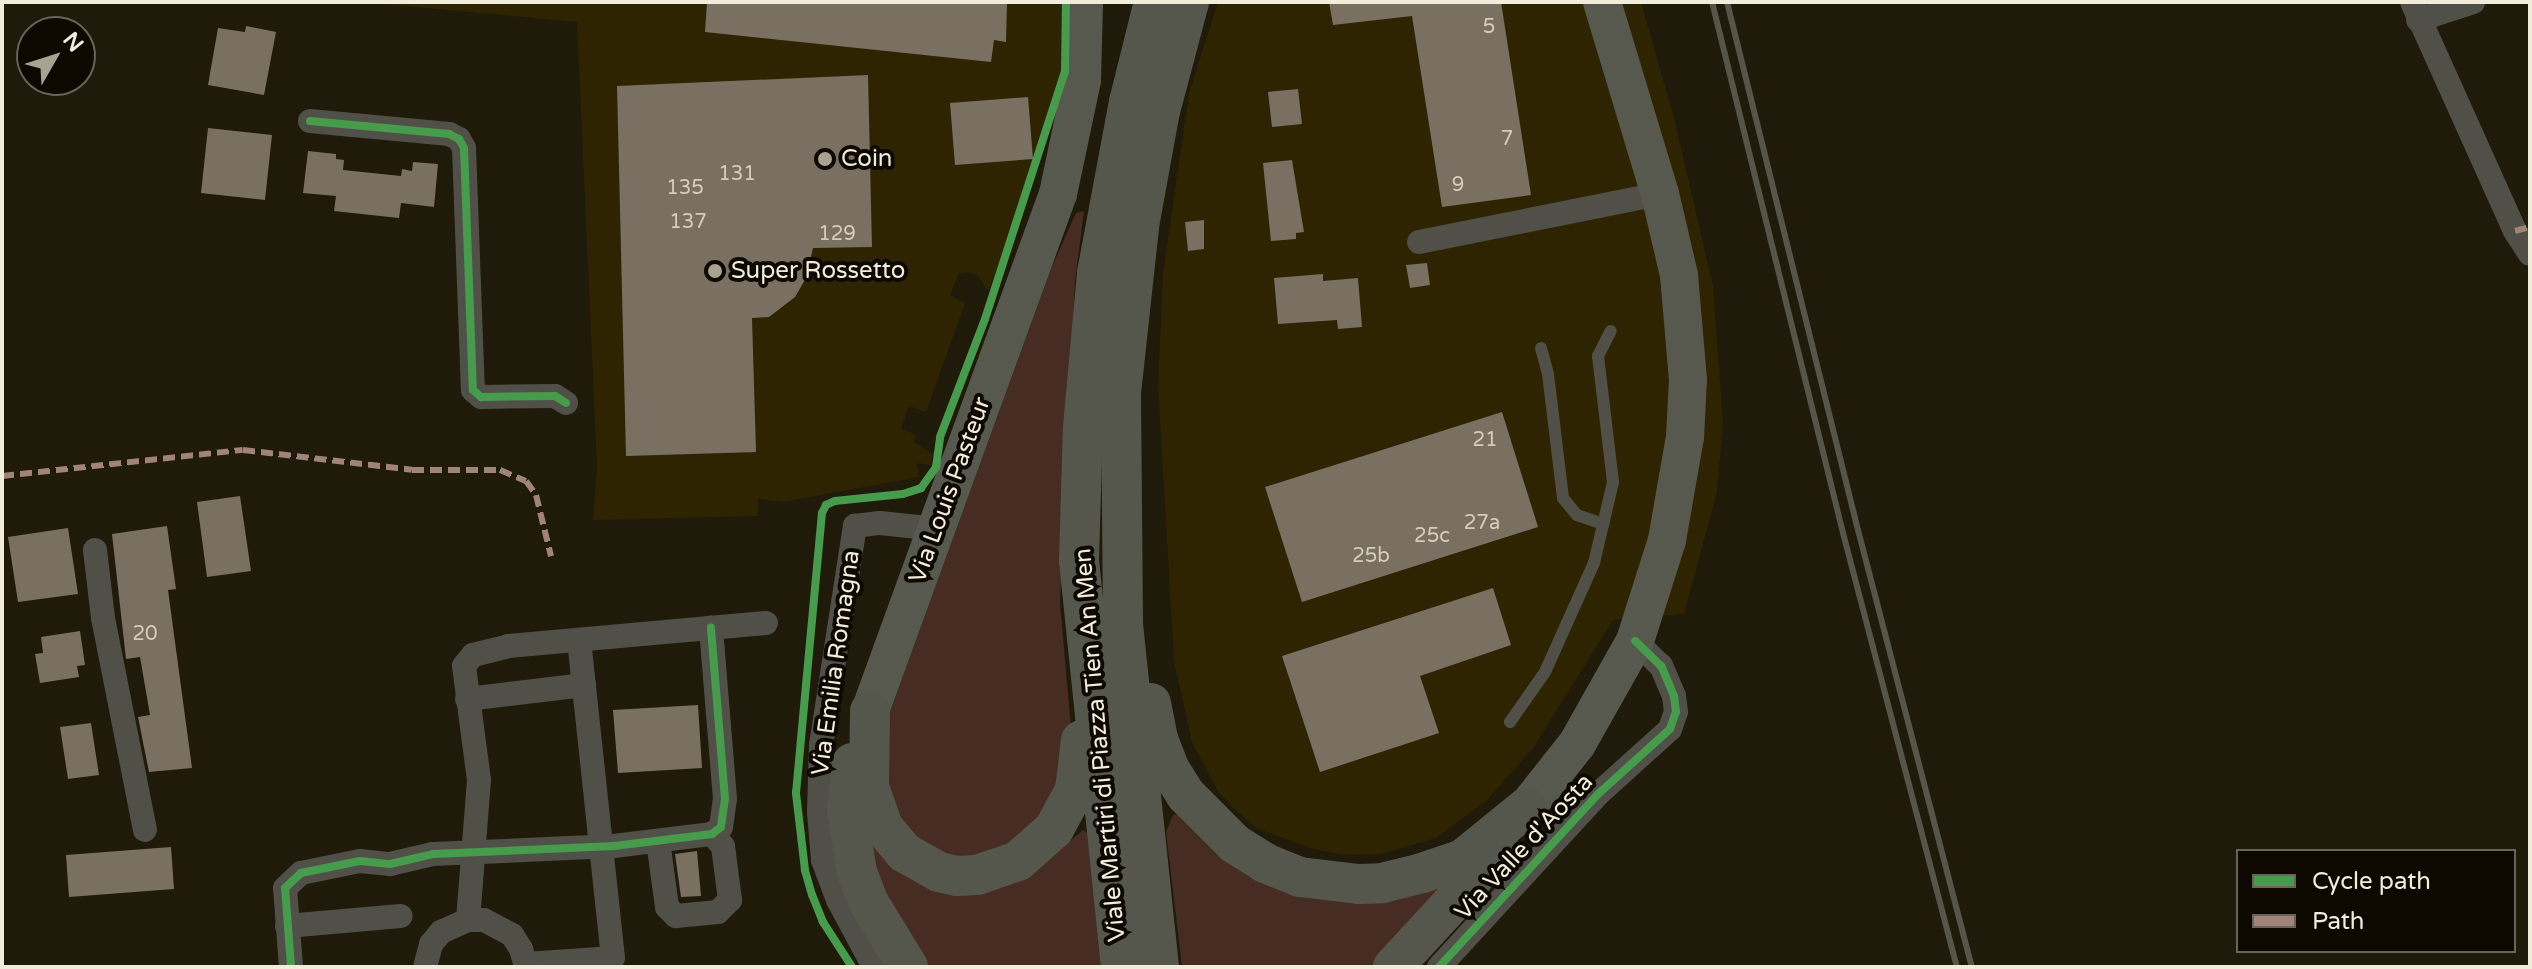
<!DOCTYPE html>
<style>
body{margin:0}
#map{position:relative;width:2532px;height:969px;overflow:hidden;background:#1f1a09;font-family:"Varela Round",sans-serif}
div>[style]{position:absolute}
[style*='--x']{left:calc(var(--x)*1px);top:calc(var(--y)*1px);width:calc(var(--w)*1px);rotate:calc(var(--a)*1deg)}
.built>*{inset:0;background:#2f2401}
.green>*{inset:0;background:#462c23}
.building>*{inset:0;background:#7a7062}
.service>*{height:12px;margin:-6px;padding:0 6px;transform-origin:6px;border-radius:6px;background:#505048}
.minor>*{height:24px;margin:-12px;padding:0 12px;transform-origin:12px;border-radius:12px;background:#505048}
.primary>*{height:38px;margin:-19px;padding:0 19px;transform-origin:19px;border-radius:19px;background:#57594e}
.trunk>*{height:40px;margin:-20px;padding:0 20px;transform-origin:20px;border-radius:20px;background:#56574c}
.rail>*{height:6px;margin:-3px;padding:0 3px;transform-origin:3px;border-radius:3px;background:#56554a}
.quiet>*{height:6px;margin-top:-3px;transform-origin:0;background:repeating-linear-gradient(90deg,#a18479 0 12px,transparent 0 18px)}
.cycleway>*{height:8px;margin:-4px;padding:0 4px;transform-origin:4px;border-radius:4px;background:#469c4c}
.dots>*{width:22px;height:22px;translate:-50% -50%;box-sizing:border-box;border:4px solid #0d0901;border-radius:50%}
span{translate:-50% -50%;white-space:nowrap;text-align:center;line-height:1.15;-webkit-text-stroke:8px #0d0901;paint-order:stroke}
.number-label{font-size:20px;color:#d4cdbc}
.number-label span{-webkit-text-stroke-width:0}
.poi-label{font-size:24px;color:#f2ecda}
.left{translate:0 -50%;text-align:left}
.street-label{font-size:24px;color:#f2ecda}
.frame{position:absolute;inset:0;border:4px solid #f2ecda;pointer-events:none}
.legend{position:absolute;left:2236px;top:849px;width:280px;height:104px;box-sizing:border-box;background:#0d0901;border:2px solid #696458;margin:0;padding:10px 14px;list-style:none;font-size:24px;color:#f2ecda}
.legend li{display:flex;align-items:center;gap:16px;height:40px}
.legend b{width:40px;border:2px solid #696458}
.north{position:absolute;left:16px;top:16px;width:80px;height:80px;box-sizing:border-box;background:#0d0901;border:2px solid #696458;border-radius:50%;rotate:51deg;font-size:22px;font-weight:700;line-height:32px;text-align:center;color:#f2ecda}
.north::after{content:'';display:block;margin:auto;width:28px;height:36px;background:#a8a291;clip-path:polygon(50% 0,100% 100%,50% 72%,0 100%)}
</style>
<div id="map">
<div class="built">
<div style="clip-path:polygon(363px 2px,1063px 2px,1061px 72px,1012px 230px,988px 291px,978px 276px,970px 272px,959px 273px,950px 295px,965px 303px,926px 412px,909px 406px,901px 429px,916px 435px,913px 442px,933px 454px,930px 465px,917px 463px,919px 477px,783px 502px,758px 499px,758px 516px,593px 520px,597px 466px,577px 22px)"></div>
<div style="clip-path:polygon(1218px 2px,1641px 2px,1674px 118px,1713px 286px,1723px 423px,1717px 492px,1684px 614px,1613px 620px,1533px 748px,1487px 800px,1436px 838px,1381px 854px,1345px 855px,1313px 849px,1257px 828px,1236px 811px,1219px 793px,1192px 742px,1174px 661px,1158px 385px,1163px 274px,1189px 93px)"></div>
</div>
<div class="green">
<div style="clip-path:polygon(1084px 211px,1075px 282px,1060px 603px,1072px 739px,1054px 816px,976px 865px,911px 843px,878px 777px,881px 736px,1051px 269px,1076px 213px)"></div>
<div style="clip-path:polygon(863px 809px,911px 870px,1063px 847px,1083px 830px,1088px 834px,1105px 967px,923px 967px,879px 898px)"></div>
<div style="clip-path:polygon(1182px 813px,1226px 851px,1450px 874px,1377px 967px,1182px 967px,1166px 832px,1173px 815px)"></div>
</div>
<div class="building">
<div style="clip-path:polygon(707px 2px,1007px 2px,1006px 42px,994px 40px,991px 62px,705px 32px)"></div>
<div style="clip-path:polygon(1329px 2px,1501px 2px,1531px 195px,1442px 207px,1412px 16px,1333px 25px)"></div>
<div style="clip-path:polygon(246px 26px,276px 32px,264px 95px,208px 85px,218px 28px,245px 32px)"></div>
<div style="clip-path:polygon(868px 75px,872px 247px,813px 248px,806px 278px,795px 297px,769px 317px,752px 318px,756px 452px,626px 456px,617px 86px)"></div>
<div style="clip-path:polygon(1298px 89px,1302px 124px,1272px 127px,1268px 92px)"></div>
<div style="clip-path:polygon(1028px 97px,1033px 159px,955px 165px,950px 103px)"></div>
<div style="clip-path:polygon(208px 128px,272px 135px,265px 200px,201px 193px)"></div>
<div style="clip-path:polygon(308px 151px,336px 154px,336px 159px,344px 160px,343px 170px,401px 176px,402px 169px,412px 171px,413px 162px,438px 164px,434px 207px,401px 203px,399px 218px,334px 211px,336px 196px,303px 193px)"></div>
<div style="clip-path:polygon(1292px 160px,1304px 232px,1296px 233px,1296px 239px,1271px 241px,1263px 163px)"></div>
<div style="clip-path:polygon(1204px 220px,1204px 249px,1188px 251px,1185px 222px)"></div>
<div style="clip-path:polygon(1427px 263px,1430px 285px,1410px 288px,1406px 265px)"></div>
<div style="clip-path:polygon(1323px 274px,1323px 281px,1358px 278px,1362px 327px,1338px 329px,1337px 320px,1278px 324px,1274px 278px)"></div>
<div style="clip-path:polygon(1502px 412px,1538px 527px,1302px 602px,1265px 487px)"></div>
<div style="clip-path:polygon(240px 496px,251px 571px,207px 577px,197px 502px)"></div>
<div style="clip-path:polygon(167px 526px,176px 589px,168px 590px,192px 768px,149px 772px,138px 717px,150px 715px,140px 657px,126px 659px,112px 534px)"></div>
<div style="clip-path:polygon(68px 528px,78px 594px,18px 602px,8px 537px)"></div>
<div style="clip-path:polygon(1493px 588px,1511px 645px,1420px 676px,1439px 733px,1320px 772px,1282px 656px)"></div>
<div style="clip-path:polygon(80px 631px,85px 665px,77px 666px,79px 677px,40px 683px,35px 654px,43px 653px,41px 637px)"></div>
<div style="clip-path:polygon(698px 705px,702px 768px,618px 773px,613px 710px)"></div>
<div style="clip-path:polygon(91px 723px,99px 775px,68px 779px,60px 727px)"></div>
<div style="clip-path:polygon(171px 847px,174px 889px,69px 897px,66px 855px)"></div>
<div style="clip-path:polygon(697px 851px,701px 896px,681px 897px,675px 854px)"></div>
</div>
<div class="service">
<div style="--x:1541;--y:348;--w:27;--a:75"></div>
<div style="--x:1548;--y:374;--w:125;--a:83.1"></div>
<div style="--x:1563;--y:498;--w:22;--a:51"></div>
<div style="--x:1577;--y:515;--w:28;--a:19"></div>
<div style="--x:1510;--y:722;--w:61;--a:-55"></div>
<div style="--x:1545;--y:672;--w:120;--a:-65.8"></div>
<div style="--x:1594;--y:563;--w:83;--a:-76.8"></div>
<div style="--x:1613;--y:482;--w:127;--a:-96.8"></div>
<div style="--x:1598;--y:356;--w:28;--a:-63"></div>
</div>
<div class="minor">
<div style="--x:2412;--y:2;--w:251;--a:65.8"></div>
<div style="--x:2515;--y:231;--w:27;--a:57"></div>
<div style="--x:2418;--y:20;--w:58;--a:-18.1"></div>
<div style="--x:310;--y:121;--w:140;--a:5.3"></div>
<div style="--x:449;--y:134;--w:11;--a:27"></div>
<div style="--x:459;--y:139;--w:10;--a:61"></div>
<div style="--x:464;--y:148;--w:242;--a:87.9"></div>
<div style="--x:473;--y:390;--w:11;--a:41"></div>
<div style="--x:481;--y:397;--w:74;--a:-0.8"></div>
<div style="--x:555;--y:396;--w:13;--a:32"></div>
<div style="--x:1419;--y:242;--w:246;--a:-11.3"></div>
<div style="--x:95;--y:550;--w:68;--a:83.3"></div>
<div style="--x:103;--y:618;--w:216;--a:78.8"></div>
<div style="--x:467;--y:699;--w:118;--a:-6.8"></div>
<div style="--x:658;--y:841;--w:67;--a:82.2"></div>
<div style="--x:667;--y:907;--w:13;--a:45"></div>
<div style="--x:676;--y:916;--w:42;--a:-5.4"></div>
<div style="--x:718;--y:912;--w:17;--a:-45"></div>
<div style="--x:730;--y:900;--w:54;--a:-97.4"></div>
<div style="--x:723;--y:846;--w:16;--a:-133"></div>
<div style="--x:468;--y:920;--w:140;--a:-85.5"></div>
<div style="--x:479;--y:780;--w:115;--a:-97.5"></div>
<div style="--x:464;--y:666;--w:14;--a:-51"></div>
<div style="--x:473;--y:655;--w:36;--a:-14"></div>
<div style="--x:508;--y:646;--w:259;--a:-5.1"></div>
<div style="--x:287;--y:926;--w:114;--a:-5"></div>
<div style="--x:526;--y:964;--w:87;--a:-3.9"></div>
<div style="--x:613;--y:958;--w:320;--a:-96.1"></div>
<div style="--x:291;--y:967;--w:79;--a:-94.3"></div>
<div style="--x:285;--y:888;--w:22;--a:-43"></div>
<div style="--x:301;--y:873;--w:60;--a:-11.5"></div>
<div style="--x:360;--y:861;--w:30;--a:6"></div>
<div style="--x:390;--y:864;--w:44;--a:-13.1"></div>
<div style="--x:433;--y:854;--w:181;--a:-2.5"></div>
<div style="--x:614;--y:846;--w:99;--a:-7"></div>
<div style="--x:712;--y:834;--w:11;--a:-38"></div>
<div style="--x:721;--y:827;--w:28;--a:-82"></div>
<div style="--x:725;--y:799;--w:172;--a:-94.7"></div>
<div style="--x:425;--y:967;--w:24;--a:-75"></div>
<div style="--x:431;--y:944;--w:16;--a:-50"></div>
<div style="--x:441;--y:932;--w:30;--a:-24"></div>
<div style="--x:468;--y:920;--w:16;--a:0"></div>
<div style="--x:484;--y:920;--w:32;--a:28"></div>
<div style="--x:512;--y:935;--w:17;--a:57"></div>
<div style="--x:521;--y:949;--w:19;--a:74"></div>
<div style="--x:874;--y:967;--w:76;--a:-118.2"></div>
<div style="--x:838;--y:900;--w:43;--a:-110.6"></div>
<div style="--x:823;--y:860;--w:48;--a:-94.8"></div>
<div style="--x:819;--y:812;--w:67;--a:-88.3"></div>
<div style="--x:821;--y:745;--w:222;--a:-81.2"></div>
<div style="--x:855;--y:526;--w:25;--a:-7"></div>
<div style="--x:880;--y:523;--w:57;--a:6"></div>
<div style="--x:1439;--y:967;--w:234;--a:-47.4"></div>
<div style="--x:1597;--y:795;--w:98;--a:-42.1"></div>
<div style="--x:1670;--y:729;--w:18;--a:-71"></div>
<div style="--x:1676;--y:712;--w:16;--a:-97"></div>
<div style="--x:1674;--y:696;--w:33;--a:-113"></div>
<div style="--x:1661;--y:666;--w:36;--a:-136"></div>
</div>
<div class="primary">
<div style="--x:870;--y:711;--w:550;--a:-70.02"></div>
<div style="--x:1058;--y:194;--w:116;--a:-78.1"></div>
<div style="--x:1082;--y:80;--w:78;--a:-88.5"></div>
<div style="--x:1527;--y:807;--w:80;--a:-51.6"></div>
<div style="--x:1577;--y:744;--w:118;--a:-60.6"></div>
<div style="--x:1635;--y:641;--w:106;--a:-72.4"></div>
<div style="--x:1667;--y:540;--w:105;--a:-80.1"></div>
<div style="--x:1685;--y:437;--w:57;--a:-87"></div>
<div style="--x:1688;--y:380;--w:105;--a:-94.9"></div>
<div style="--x:1679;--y:275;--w:83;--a:-103.2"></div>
<div style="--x:1660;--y:194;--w:201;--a:-106.8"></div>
</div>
<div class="trunk">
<div style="--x:1151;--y:703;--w:37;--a:79"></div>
<div style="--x:1158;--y:739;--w:31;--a:69"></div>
<div style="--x:1169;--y:768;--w:32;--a:58"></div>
<div style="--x:1186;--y:795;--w:69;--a:45"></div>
<div style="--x:1235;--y:844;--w:36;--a:32"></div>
<div style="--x:1265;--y:863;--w:38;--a:22"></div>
<div style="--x:1300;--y:877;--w:59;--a:6.8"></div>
<div style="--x:1359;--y:884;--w:23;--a:-2"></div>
<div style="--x:1382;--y:883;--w:41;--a:-14"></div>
<div style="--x:1422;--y:873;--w:43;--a:-18.9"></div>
<div style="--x:1463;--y:859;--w:82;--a:-39.1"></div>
<div style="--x:870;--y:711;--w:76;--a:90.8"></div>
<div style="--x:869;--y:787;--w:42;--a:70.7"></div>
<div style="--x:883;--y:827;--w:34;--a:50"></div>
<div style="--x:905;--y:853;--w:39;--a:29"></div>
<div style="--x:939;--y:872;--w:18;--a:13"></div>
<div style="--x:957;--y:876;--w:20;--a:-3"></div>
<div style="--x:977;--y:875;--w:43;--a:-18.9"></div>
<div style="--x:1018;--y:861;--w:48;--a:-41.6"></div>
<div style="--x:1054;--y:829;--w:44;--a:-61.7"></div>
<div style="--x:1075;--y:790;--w:50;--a:-83.2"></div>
<div style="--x:852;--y:763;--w:48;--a:95.9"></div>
<div style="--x:847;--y:811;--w:62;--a:80.7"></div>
<div style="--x:857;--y:872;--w:33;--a:69"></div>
<div style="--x:869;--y:903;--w:75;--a:58.6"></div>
<div style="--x:1121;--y:967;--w:409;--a:-95.9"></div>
<div style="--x:1079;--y:560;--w:133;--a:-88.3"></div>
<div style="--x:1083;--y:427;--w:155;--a:-84.8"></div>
<div style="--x:1097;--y:273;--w:174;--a:-79.4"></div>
<div style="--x:1129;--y:102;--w:103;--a:-76"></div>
<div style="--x:1159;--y:967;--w:347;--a:-96"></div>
<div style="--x:1123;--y:622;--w:229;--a:-90.5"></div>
<div style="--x:1121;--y:393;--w:168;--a:-83.8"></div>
<div style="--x:1139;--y:226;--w:117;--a:-79.7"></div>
<div style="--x:1160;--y:111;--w:113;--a:-75.1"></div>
<div style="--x:1393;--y:967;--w:106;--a:-47.3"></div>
<div style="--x:1465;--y:889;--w:55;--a:-53.1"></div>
</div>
<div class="rail">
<div style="--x:1712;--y:2;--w:547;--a:76.14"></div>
<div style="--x:1843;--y:533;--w:449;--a:75.3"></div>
<div style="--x:1727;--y:2;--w:544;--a:76.07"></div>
<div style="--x:1858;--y:530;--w:452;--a:75.4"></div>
</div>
<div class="quiet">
<div style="--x:2515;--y:231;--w:16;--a:-15"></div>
<div style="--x:2;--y:476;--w:242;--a:-6.2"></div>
<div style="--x:243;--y:450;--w:170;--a:6.7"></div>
<div style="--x:412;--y:470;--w:88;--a:0"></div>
<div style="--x:500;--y:470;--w:28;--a:23"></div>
<div style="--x:526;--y:481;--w:17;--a:54"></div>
<div style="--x:536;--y:495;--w:63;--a:76.2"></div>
</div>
<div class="cycleway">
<div style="--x:310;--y:121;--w:140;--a:5.3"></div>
<div style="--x:449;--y:134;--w:11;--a:27"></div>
<div style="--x:459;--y:139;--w:10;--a:61"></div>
<div style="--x:464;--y:148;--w:242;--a:87.9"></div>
<div style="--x:473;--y:390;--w:11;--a:41"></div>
<div style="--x:481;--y:397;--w:74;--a:-0.8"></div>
<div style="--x:555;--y:396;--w:13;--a:32"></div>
<div style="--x:291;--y:967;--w:79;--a:-94.3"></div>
<div style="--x:285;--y:888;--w:22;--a:-43"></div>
<div style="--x:301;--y:873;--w:60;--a:-11.5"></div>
<div style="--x:360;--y:861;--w:30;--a:6"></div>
<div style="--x:390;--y:864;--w:44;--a:-13.1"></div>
<div style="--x:433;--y:854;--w:181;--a:-2.5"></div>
<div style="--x:614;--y:846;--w:99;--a:-7"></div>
<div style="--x:712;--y:834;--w:11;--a:-38"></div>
<div style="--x:721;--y:827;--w:28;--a:-82"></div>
<div style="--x:725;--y:799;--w:172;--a:-94.7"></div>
<div style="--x:852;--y:967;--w:54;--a:-122.8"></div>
<div style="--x:823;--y:922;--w:29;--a:-112"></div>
<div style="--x:812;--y:895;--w:26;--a:-106"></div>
<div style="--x:805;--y:870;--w:78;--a:-96.7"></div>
<div style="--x:796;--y:793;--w:281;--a:-84.7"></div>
<div style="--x:822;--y:513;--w:9;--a:-63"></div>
<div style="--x:826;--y:505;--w:10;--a:-24"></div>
<div style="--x:835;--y:501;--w:68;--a:-5.9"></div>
<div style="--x:903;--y:494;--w:19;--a:-18"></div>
<div style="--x:921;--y:488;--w:26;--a:-54"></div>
<div style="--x:936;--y:467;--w:30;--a:-82"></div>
<div style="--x:940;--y:437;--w:126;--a:-69.1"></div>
<div style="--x:985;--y:319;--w:260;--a:-72.1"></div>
<div style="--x:1065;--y:72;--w:70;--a:-89.2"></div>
<div style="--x:1439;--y:967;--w:234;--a:-47.4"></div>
<div style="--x:1597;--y:795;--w:98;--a:-42.1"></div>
<div style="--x:1670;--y:729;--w:18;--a:-71"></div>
<div style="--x:1676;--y:712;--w:16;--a:-97"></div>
<div style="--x:1674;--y:696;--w:33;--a:-113"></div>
<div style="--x:1661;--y:666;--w:36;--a:-136"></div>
</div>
<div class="dots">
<div style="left:825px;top:159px;background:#a8a291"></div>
<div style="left:715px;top:271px;background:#a8a291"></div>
</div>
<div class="number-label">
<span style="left:1489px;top:27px">5</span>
<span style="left:1507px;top:139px">7</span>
<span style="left:737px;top:174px">131</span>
<span style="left:1458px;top:185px">9</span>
<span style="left:685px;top:188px">135</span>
<span style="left:688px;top:222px">137</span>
<span style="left:837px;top:234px">129</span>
<span style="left:1485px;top:440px">21</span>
<span style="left:1482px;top:523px">27a</span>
<span style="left:1432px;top:536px">25c</span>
<span style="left:1371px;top:556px">25b</span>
<span style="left:145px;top:634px">20</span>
</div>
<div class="poi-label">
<span class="left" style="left:841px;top:159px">Coin</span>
<span class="left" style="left:731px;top:271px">Super Rossetto</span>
</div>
<div class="street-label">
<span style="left:950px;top:490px;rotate:-70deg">Via Louis Pasteur</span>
<span style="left:836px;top:663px;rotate:-82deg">Via Emilia Romagna</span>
<span style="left:1100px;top:745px;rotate:-95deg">Viale Martiri di Piazza Tien An Men</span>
<span style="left:1524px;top:847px;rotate:-47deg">Via Valle d'Aosta</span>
</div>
<div class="frame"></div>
<ul class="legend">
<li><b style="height:10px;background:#469c4c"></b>Cycle path</li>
<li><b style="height:10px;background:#a18479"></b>Path</li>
</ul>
<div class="north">N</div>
</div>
